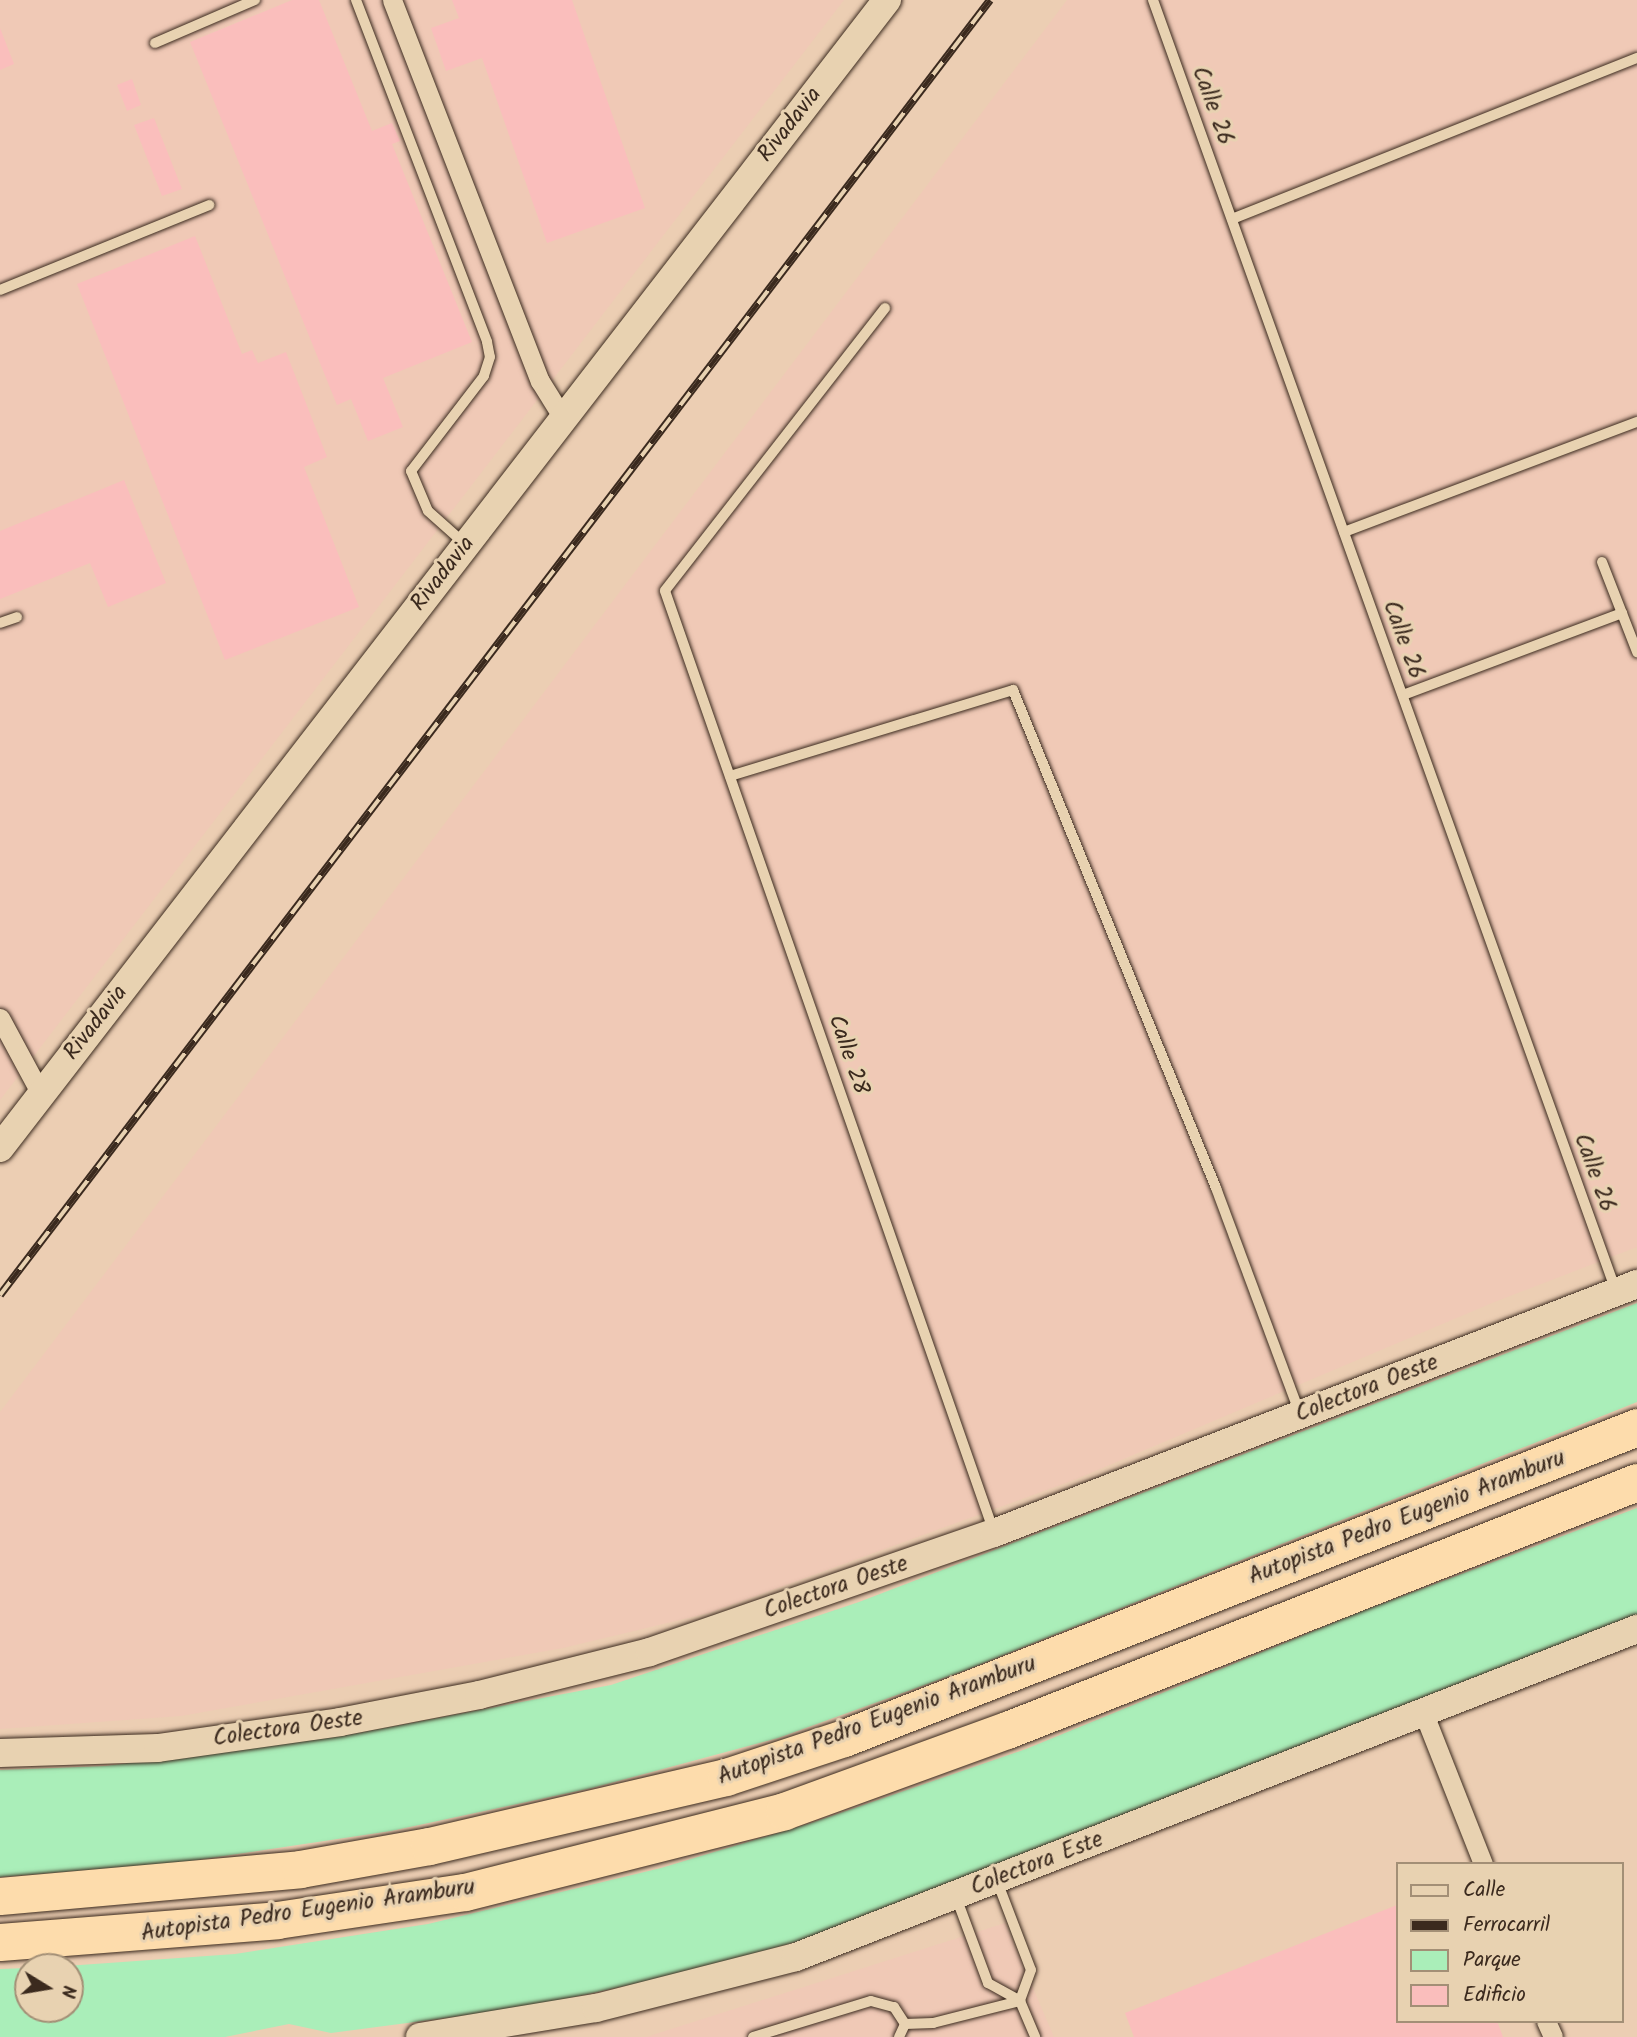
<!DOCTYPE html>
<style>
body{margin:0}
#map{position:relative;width:1637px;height:2037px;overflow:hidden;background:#ecceb3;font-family:Kalam,sans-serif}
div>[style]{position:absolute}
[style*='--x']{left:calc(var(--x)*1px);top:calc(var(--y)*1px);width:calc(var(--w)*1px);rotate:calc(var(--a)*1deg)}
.built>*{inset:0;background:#f0c9b6}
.green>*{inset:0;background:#aaeeb9}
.building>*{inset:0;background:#fabebc}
.roads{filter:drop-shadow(0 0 2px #3b2a1e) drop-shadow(0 0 2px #3b2a1e)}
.lane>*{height:10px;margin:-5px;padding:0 5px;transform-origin:5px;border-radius:5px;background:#e8d2b1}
.street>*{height:19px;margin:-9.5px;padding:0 9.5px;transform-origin:9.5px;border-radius:9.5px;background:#e8d2b1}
.secondary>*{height:28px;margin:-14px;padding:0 14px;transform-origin:14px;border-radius:14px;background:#e8d2b1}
.highway>*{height:37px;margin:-18.5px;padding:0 18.5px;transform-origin:18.5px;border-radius:18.5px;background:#fddcac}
.rail>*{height:8px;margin-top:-4px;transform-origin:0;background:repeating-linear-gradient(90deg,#e8d2b1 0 16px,#3b2a1e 0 32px);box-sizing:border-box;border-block:2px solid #3b2a1e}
span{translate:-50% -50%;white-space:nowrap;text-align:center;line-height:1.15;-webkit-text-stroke:6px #e8d2b1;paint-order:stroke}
.street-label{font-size:23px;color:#3b2a1e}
.legend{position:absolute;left:1396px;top:1862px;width:228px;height:161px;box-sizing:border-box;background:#e8d2b1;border:2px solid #a38f76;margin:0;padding:9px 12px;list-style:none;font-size:21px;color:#3b2a1e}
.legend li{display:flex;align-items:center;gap:14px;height:35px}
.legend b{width:35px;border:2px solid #a38f76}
.north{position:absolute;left:14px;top:1953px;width:70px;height:70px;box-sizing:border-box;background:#e8d2b1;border:2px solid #a38f76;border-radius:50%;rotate:101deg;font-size:19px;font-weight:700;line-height:28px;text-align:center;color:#3b2a1e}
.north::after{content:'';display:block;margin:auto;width:24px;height:32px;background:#3b2a1e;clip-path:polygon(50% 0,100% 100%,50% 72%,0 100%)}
</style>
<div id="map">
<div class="built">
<div style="clip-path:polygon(0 0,844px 0,0 1100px)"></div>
<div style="clip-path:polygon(1067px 0,1637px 0,1637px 1247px,1492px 1303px,1074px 1480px,709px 1613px,563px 1648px,181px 1716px,0 1729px,0 1412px)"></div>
<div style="clip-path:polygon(1005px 1923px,1054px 2037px,646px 2037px)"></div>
</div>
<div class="green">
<div style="clip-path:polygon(1637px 1303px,1637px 1402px,966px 1670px,778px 1738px,592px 1788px,391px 1831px,177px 1863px,0 1877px,0 1770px,105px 1766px,342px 1736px,611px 1685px,859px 1602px)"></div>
<div style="clip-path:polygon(1637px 1508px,1637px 1616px,799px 1941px,685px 1973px,528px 2007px,331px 2033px,289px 2024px,225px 2037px,0 2037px,0 1969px,28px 1968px,28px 2009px,70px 2009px,70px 1967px,52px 1967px,235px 1954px,428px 1924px,661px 1868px,811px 1823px,1026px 1749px,1360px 1612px)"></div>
</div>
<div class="building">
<div style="clip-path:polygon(292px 0,319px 0,372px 131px,392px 123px,400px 141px,392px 144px,472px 342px,383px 378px,403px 427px,368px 441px,351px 399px,337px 405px,190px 42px)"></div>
<div style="clip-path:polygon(452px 0,572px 0,645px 208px,547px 243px,482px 58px,446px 71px,431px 28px,459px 18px)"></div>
<div style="clip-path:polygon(0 28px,14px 64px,0 70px)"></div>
<div style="clip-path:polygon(132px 79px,141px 105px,127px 111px,117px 85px)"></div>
<div style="clip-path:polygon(154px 118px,182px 189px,162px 196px,134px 125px)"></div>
<div style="clip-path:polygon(195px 236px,242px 354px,252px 350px,258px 363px,286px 352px,327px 457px,304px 467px,359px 607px,225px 660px,77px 284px)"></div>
<div style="clip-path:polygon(124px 480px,166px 583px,108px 607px,90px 563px,0 599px,0 531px)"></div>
<div style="clip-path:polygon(1397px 1905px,1397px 2021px,1497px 2021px,1503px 2037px,1134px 2037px,1125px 2013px)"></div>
</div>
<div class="roads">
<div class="lane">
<div style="--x:356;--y:0;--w:366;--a:69"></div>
<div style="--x:487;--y:342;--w:15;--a:79"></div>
<div style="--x:490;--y:357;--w:20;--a:108"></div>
<div style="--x:484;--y:376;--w:120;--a:127.5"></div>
<div style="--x:411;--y:471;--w:43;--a:67"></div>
<div style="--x:428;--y:511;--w:50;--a:41.7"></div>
<div style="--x:1153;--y:0;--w:1372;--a:70.27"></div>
<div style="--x:155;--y:43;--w:109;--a:-23.3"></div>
<div style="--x:1232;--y:219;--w:436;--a:-21.7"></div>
<div style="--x:0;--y:290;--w:226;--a:-22.1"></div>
<div style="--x:885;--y:308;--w:358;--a:127.9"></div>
<div style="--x:665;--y:591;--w:994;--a:70.73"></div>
<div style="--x:1344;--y:532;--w:313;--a:-20.6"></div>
<div style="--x:1602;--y:562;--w:97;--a:68.7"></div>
<div style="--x:0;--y:623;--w:18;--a:-19"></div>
<div style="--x:1403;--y:695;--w:234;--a:-20.5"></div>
<div style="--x:730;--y:776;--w:296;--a:-16.9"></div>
<div style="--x:1013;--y:690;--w:538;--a:67.82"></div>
<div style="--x:1216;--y:1188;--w:238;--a:69.6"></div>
<div style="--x:997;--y:1881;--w:95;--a:69.1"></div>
<div style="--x:1031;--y:1970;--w:33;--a:110"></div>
<div style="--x:956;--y:1897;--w:92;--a:69.6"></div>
<div style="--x:988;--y:1983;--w:37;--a:29"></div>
<div style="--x:1020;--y:2001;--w:39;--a:67"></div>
<div style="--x:905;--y:2024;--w:28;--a:-2"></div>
<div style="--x:933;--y:2023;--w:90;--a:-14.2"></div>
<div style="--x:753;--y:2037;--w:123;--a:-17"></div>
<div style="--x:871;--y:2001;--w:24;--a:15"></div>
<div style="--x:894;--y:2007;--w:20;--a:57"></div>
<div style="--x:899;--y:2037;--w:14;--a:-65"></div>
</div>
<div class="street">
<div style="--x:392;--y:0;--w:409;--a:68.8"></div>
<div style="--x:540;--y:381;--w:44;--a:58.1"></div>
<div style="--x:0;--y:1018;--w:86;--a:61.7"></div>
<div style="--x:1424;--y:1714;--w:161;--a:68.5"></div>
<div style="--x:1546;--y:2021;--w:17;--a:66"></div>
</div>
<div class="secondary">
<div style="--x:0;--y:1148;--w:1451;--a:-52.31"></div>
<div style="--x:0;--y:1753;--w:158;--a:-1.8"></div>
<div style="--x:158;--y:1748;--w:184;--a:-8.1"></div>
<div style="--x:340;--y:1722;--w:142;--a:-11"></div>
<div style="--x:479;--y:1695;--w:176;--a:-14.1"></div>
<div style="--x:650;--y:1652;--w:364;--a:-19.1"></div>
<div style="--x:994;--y:1533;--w:690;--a:-21.17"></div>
<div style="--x:420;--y:2037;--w:178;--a:-9.4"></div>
<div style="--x:596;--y:2008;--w:206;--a:-14.3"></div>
<div style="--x:796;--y:1957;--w:903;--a:-21.31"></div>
</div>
<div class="highway">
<div style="--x:0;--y:1896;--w:301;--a:-5.1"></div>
<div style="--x:300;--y:1869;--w:131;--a:-10.1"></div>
<div style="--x:429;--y:1846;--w:305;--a:-13.1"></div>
<div style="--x:726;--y:1777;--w:124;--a:-18.3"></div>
<div style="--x:844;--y:1738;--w:852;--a:-21.41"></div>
<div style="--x:0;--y:1942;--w:278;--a:-4.5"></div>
<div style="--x:277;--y:1920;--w:190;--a:-8.5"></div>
<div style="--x:465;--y:1892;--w:329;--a:-14.2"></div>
<div style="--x:784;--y:1811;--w:237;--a:-20"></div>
<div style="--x:1007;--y:1730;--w:677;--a:-21.49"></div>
</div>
</div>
<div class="rail">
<div style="--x:0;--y:1295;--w:1630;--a:-52.6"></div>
</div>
<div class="street-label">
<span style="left:1212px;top:106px;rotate:70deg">Calle 26</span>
<span style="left:790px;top:125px;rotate:-52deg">Rivadavia</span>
<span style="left:443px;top:574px;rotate:-52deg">Rivadavia</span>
<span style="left:1403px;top:640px;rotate:70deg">Calle 26</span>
<span style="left:96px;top:1023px;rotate:-52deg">Rivadavia</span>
<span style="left:848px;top:1055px;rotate:71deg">Calle 28</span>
<span style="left:1594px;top:1173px;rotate:70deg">Calle 26</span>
<span style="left:1367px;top:1389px;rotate:-21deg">Colectora Oeste</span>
<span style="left:1407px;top:1518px;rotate:-21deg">Autopista Pedro Eugenio Aramburu</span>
<span style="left:836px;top:1588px;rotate:-19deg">Colectora Oeste</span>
<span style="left:877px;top:1721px;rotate:-20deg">Autopista Pedro Eugenio Aramburu</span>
<span style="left:288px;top:1729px;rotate:-8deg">Colectora Oeste</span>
<span style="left:1037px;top:1864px;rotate:-21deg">Colectora Este</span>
<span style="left:308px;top:1911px;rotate:-8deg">Autopista Pedro Eugenio Aramburu</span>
</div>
<ul class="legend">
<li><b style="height:9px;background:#e8d2b1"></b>Calle</li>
<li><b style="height:9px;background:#3b2a1e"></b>Ferrocarril</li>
<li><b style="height:19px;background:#aaeeb9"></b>Parque</li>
<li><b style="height:19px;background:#fabebc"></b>Edificio</li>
</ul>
<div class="north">N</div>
</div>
